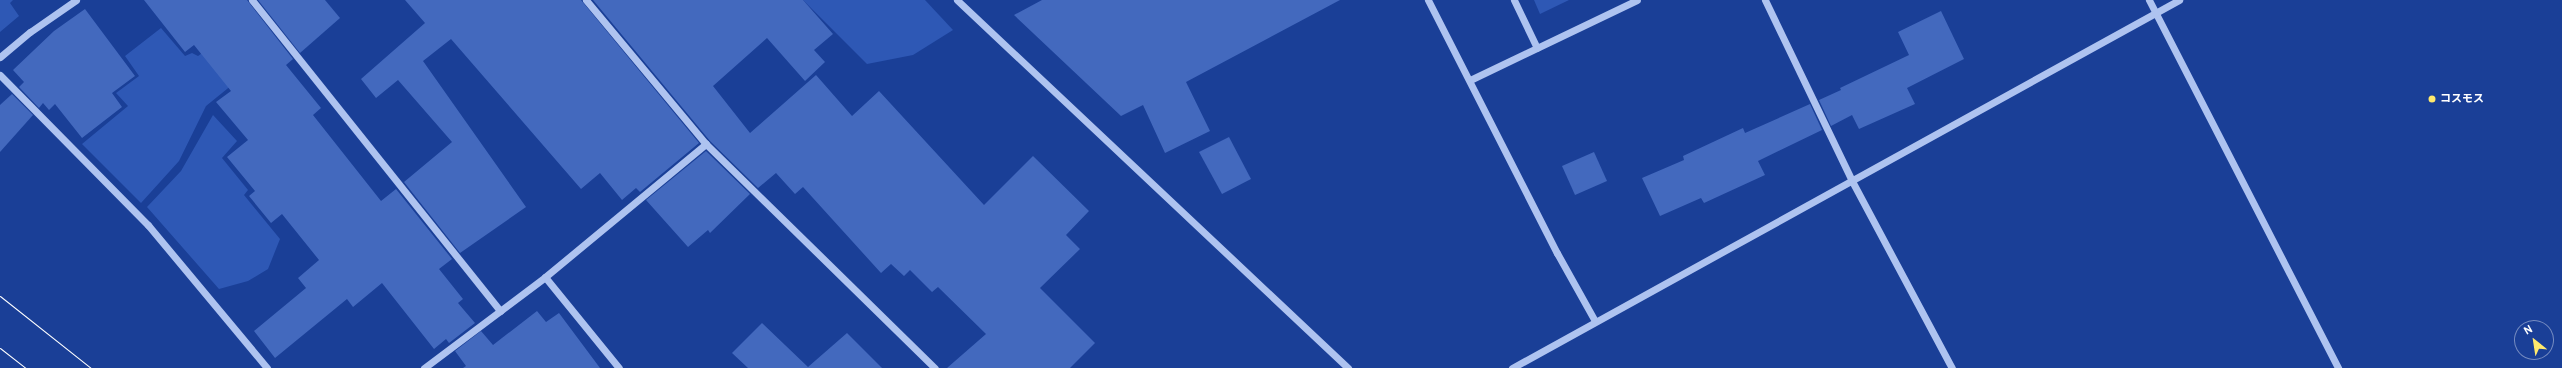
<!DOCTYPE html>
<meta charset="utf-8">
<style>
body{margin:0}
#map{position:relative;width:2562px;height:368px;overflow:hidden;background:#1a3f97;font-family:Overpass,"Noto Sans JP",sans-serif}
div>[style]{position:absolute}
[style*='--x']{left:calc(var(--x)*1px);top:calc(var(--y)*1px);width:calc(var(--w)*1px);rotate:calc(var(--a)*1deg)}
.green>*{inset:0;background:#2e58b5}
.building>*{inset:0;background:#4369be}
.minor>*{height:7px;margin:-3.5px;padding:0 3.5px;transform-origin:3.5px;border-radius:3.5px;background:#aec3f0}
.tram>*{height:1px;margin:-0.5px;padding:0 0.5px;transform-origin:0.5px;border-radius:0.5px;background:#fff}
.dots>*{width:11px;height:11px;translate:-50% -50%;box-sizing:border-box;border:2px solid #1a3f97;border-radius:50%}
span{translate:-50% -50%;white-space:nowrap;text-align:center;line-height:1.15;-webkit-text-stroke:3px #1a3f97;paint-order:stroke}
.poi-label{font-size:11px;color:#fff;font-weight:700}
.left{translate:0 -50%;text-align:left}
.north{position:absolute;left:2514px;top:320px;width:40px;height:40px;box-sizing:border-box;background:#1a3f97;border:1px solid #768cc1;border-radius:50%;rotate:330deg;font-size:11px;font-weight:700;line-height:16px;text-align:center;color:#fff}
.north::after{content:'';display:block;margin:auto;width:14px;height:18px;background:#ffe96d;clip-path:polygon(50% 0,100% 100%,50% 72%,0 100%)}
</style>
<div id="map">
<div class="green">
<div style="clip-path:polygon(0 0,13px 0,10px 3px,19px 16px,0 32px)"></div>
<div style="clip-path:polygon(803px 0,925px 0,953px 30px,913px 55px,867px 64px)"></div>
<div style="clip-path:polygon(1534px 0,1569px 0,1540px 14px)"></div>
<div style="clip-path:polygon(249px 20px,275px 50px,206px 106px,179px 161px,141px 203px,82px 144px,128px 106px,116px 93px,139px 76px,125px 56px,161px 28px,185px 56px,192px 53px,198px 56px)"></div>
<div style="clip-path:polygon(213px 115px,237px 141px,222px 158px,248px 190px,244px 195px,280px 239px,268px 269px,248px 281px,219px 289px,147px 207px,181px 171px)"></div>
</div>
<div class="building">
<div style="clip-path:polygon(144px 0,247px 0,293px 59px,286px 65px,321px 108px,313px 115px,381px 201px,396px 189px,452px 259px,439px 269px,463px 299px,458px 303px,475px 323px,449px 343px,446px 339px,434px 349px,382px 283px,353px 307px,347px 299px,275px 358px,254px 331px,306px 288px,298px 278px,319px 260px,282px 214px,271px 223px,249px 196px,255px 191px,227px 157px,248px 140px,216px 102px,231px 91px,194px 45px,185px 52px)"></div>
<div style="clip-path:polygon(258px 0,325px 0,340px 18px,300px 53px)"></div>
<div style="clip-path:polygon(405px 0,581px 0,699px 143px,640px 192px,636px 188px,622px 200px,600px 173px,581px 189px,451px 39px,423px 61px,526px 207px,460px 253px,404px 182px,452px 142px,398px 80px,376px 98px,361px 79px,425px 23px)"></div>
<div style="clip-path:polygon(593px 0,803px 0,833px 34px,814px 50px,825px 62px,805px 81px,767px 38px,713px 86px,750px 133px,816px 75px,852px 116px,879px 91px,984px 205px,1033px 156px,1089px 211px,1066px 235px,1080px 249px,1040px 288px,1095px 343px,1070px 368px,947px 368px,986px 334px,938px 287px,932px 292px,910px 270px,904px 276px,891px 264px,881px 273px,803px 187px,795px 194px,776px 173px,758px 188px,710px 141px)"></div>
<div style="clip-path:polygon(1042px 0,1340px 0,1186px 82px,1210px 131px,1165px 153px,1143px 105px,1121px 116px,1014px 15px)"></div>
<div style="clip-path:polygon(85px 9px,135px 76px,112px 93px,122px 107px,82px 138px,55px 104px,49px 110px,43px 103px,39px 108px,19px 87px,24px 82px,13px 70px,54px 31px)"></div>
<div style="clip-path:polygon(1941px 11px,1964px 59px,1907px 88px,1915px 104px,1859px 129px,1852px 115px,1831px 126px,1819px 100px,1841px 90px,1840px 88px,1909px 55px,1898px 32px)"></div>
<div style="clip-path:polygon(12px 94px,33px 115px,0 152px,0 105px)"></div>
<div style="clip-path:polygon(1810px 104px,1822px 130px,1758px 161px,1765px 175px,1704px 203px,1701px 198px,1660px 216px,1642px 178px,1684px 160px,1683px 156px,1743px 128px,1745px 133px)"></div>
<div style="clip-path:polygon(1229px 137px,1251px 179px,1222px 194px,1199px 152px)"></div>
<div style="clip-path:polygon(706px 151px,750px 194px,710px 233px,708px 230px,688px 247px,646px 200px)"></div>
<div style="clip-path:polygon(1594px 152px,1607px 181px,1575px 195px,1562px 166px)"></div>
<div style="clip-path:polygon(537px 311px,546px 322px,559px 313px,600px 368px,463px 368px,466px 366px,455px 351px,481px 331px,493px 345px)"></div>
<div style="clip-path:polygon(762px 323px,808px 367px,847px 333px,882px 368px,748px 368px,732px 353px)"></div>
</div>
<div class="minor">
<div style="--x:252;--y:0;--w:398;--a:51.4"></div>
<div style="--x:586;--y:0;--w:187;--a:50.2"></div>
<div style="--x:706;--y:144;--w:320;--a:44.4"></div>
<div style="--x:957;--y:0;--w:537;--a:43.26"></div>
<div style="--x:1428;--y:0;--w:284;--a:63"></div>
<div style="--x:1557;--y:253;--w:78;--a:60.8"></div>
<div style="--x:1514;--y:0;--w:53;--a:64.4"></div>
<div style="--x:1765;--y:0;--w:201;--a:64.3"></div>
<div style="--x:1852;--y:181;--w:212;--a:61.9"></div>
<div style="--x:2149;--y:0;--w:414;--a:62.8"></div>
<div style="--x:0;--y:57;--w:39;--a:-40"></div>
<div style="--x:30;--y:32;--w:56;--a:-34.8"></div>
<div style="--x:0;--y:75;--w:211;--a:45.4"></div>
<div style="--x:148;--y:225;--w:186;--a:50.2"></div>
<div style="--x:1470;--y:80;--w:185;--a:-25.6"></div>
<div style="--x:545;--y:277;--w:117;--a:50.9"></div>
<div style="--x:424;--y:368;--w:151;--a:-36.9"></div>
<div style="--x:545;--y:277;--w:209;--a:-39.6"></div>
<div style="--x:1512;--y:368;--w:762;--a:-28.89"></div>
</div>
<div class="tram">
<div style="--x:0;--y:296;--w:116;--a:38.4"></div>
<div style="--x:0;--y:348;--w:33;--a:38"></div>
</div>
<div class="dots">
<div style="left:2432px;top:99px;background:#ffe96d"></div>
</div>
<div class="poi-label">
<span class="left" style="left:2440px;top:99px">コスモス</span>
</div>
<div class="north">N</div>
</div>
